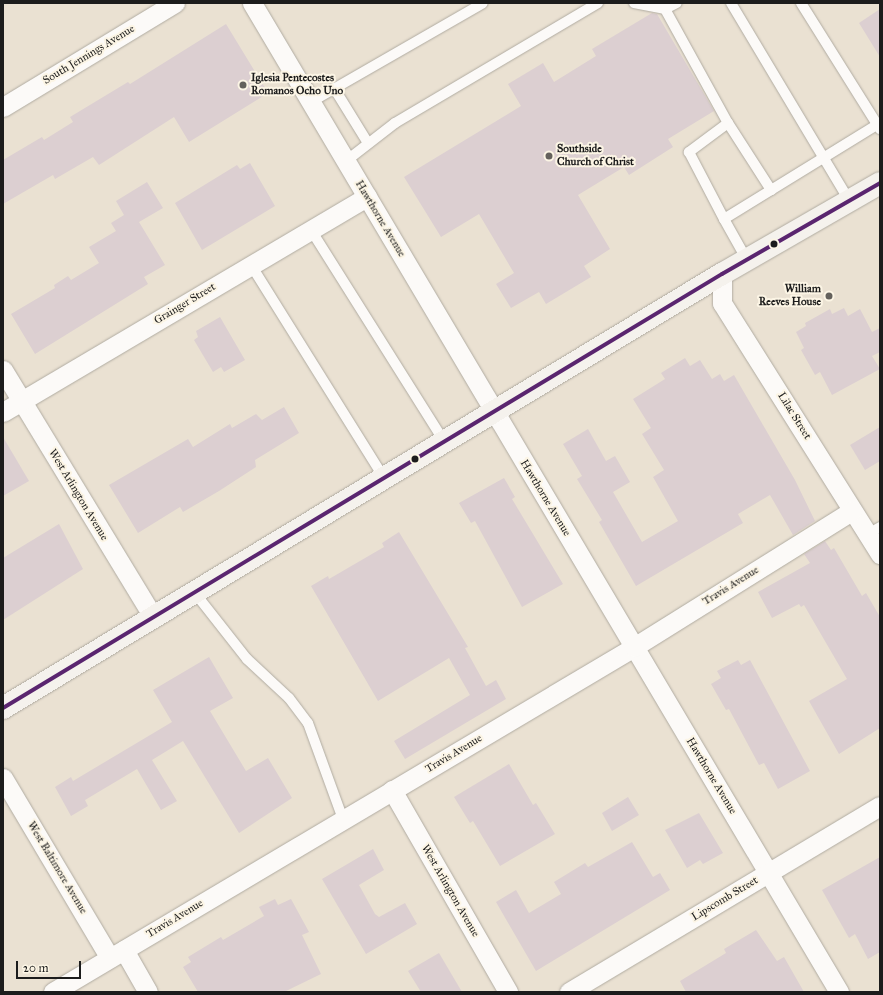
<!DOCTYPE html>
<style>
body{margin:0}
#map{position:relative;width:883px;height:995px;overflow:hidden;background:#eae1d2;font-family:"IM FELL Great Primer",serif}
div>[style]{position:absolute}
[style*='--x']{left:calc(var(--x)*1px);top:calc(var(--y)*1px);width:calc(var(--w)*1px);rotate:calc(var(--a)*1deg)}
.building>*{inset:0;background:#dccfd1}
.roads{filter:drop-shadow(0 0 1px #b0aba1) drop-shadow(0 0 1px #b0aba1)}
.service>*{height:10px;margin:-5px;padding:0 5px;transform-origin:5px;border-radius:5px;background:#fcfaf8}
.minor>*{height:19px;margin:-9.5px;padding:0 9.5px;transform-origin:9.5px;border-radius:9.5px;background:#fcfaf8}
.secondary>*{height:22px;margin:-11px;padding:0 11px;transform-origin:11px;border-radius:11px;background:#f5f2ed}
.bus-1>*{height:4px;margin:-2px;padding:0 2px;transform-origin:2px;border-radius:2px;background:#5a256f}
.dots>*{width:11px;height:11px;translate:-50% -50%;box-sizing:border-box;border:2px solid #fcf5e5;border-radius:50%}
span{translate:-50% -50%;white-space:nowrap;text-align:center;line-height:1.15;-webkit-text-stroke:4px #fcf5e5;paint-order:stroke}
.street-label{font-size:11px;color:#1c1c1c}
.poi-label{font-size:11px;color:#1c1c1c;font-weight:700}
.left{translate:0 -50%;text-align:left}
.right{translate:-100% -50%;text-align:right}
.frame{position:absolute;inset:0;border:4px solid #1c1c1c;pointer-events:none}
.scale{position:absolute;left:16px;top:961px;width:65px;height:18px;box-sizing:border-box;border:2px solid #1c1c1c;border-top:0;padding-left:5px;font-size:12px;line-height:14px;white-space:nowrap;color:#1c1c1c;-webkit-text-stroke:3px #fcf5e5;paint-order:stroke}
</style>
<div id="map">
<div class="building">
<div style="clip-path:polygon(880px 9px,880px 57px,859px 23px)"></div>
<div style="clip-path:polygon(652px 13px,657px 14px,714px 111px,668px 139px,673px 147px,629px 175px,624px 167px,578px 195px,610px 249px,584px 266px,591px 277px,546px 304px,539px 292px,511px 308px,496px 284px,514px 273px,479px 214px,441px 237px,404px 177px,521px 106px,508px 84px,543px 63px,554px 82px,596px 56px,592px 49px)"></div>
<div style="clip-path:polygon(226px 24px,268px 93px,189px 142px,174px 117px,99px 165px,93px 157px,55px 179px,53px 175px,3px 204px,3px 160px,42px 137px,44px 140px,73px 122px,70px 117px,128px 82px,130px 84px)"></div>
<div style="clip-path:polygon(250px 163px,275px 206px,202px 250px,175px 203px,237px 165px,240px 169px)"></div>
<div style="clip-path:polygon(147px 182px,163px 208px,139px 222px,165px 265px,144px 277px,148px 284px,35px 354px,11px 314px,55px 288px,54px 285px,68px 276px,71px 280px,99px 263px,89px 247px,116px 231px,111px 223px,124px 215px,116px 201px)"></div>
<div style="clip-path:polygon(844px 308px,848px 316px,860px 309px,872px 332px,880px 328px,880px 352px,872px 356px,880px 369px,832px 395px,820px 372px,815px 375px,801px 350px,804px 348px,796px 332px,806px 326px,805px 323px,830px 309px,832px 314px)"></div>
<div style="clip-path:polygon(220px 317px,245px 360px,224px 372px,221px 367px,213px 372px,194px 340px,198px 337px,196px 331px)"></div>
<div style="clip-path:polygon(685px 358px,690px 366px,700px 360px,712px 379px,720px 374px,724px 381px,734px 375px,795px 480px,815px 521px,793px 535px,770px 495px,738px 514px,743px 523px,636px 586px,599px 522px,602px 520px,577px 479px,582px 476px,563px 444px,588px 429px,606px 461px,615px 456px,630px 482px,613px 492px,642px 542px,678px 521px,653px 477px,664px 470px,642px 434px,651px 428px,633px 399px,665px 379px,661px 373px)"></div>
<div style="clip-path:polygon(284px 407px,299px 433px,255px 460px,256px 467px,219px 491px,183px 512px,180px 507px,138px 533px,109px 485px,188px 439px,193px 447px,230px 424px,232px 428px,256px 414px,262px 420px)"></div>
<div style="clip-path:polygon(880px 427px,880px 461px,865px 470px,850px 445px)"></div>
<div style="clip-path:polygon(3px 437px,29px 481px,3px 496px)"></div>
<div style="clip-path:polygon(504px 478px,515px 497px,512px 499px,563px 584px,522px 607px,475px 521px,471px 523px,459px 503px)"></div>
<div style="clip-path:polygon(59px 524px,83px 569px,3px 620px,3px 558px)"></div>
<div style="clip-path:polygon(399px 532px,468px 647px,465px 648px,486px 686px,496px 680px,506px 699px,405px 759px,394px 741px,470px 695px,449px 658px,378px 701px,311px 586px,328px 576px,329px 579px,384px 547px,382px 543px)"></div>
<div style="clip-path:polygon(825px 541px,831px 550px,834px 548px,862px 596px,866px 593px,880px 617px,880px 728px,839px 754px,809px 701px,847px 679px,804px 605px,801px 607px,799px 604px,772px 618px,758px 592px,810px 563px,804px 554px)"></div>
<div style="clip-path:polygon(209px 657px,233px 698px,210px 711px,246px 771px,268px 758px,292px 798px,239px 833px,183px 741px,152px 760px,177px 801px,161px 810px,137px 769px,85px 800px,88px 806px,71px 816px,55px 787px,71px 777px,73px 781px,172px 722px,153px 690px)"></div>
<div style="clip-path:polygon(738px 660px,741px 665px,750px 660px,810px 771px,778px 789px,764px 763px,759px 765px,729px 709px,726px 710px,711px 684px,721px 678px,717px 671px)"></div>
<div style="clip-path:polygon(509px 764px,533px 805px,536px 803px,555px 834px,500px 866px,473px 821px,470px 823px,454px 797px)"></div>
<div style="clip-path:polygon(628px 797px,639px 815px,612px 831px,602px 813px)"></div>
<div style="clip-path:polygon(699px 813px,723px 853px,703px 864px,700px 860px,687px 868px,665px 830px)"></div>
<div style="clip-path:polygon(632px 842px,653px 877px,660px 873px,670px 890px,536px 971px,496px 902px,516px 890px,529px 913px,561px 894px,554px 882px,585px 863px,588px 867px)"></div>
<div style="clip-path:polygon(373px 849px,384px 870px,359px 885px,375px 914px,379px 917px,405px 903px,417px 924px,366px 954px,322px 879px)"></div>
<div style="clip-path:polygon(880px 857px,880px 952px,868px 959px,855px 934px,849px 938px,822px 890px)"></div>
<div style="clip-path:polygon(275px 899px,278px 905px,291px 899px,309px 932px,302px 935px,321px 974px,284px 992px,198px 992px,183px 967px,191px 962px,188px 957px,221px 937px,223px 940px,264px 916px,259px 907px)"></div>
<div style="clip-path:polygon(756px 930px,777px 961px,784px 957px,804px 992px,686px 992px,680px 981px,726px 953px,724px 949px)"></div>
<div style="clip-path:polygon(439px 953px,462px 992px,421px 992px,408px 971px)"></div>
</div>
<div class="roads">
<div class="service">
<div style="--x:634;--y:3;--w:32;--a:11"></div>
<div style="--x:665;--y:9;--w:13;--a:-27"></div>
<div style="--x:731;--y:3;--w:230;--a:59.1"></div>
<div style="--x:801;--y:3;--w:149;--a:57.9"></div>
<div style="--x:665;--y:9;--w:130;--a:61.1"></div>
<div style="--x:728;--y:123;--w:49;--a:143.4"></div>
<div style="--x:689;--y:152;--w:76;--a:62.4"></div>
<div style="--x:334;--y:88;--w:65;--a:58.3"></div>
<div style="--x:311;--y:102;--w:198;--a:-29.9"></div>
<div style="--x:728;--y:123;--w:80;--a:57.3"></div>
<div style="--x:346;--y:161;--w:62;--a:-37.8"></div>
<div style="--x:395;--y:123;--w:236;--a:-30.6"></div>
<div style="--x:311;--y:230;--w:249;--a:57.8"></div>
<div style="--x:747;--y:260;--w:47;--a:-119.3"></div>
<div style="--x:724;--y:219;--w:183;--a:-31.6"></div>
<div style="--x:251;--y:265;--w:251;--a:58"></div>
<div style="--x:868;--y:534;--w:14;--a:-30"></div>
<div style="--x:195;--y:593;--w:84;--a:51.8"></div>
<div style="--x:247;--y:659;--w:57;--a:42.9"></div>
<div style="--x:289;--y:698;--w:31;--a:53"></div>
<div style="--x:308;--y:723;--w:102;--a:70"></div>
</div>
<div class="minor">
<div style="--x:252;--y:3;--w:1150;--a:59.31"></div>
<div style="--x:3;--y:107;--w:201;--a:-31.2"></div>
<div style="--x:722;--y:274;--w:29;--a:90"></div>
<div style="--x:722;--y:303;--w:297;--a:57.8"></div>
<div style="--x:3;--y:370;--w:290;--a:58.7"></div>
<div style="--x:3;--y:412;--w:423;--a:-30.6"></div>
<div style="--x:3;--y:778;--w:209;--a:59.3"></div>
<div style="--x:392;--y:790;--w:233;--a:60.1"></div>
<div style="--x:124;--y:950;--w:48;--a:60.3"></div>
<div style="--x:53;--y:992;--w:676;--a:-30.7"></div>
<div style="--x:634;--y:647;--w:257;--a:-32"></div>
<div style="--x:569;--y:992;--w:362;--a:-30.9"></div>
</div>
<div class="secondary">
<div style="--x:3;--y:708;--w:840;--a:-31.12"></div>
<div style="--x:722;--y:274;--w:182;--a:-29.9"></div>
</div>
</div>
<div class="bus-1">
<div style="--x:3;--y:708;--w:840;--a:-31.12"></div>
<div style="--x:722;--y:274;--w:182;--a:-29.9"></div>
</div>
<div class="dots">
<div style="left:243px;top:85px;background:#64615c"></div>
<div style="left:549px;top:156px;background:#64615c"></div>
<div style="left:774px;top:244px;background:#1c1c1c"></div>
<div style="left:829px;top:296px;background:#64615c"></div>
<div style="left:415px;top:459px;background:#1c1c1c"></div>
</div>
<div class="street-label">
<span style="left:89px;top:55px;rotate:-31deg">South Jennings Avenue</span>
<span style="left:380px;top:219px;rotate:59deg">Hawthorne Avenue</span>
<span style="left:185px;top:304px;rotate:-31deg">Grainger Street</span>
<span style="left:794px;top:416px;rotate:58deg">Lilac Street</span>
<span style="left:78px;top:495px;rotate:59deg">West Arlington Avenue</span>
<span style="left:545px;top:498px;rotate:59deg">Hawthorne Avenue</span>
<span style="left:731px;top:586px;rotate:-32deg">Travis Avenue</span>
<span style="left:454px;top:754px;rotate:-31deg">Travis Avenue</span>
<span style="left:711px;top:776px;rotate:59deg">Hawthorne Avenue</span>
<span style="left:57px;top:868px;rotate:59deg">West Baltimore Avenue</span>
<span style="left:450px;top:891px;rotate:60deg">West Arlington Avenue</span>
<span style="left:725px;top:899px;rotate:-31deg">Lipscomb Street</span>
<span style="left:175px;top:919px;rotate:-31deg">Travis Avenue</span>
</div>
<div class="poi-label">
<span class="left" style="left:251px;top:85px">Iglesia Pentecostes<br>Romanos Ocho Uno</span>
<span class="left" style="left:557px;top:156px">Southside<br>Church of Christ</span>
<span class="right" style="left:821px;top:296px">William<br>Reeves House</span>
</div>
<div class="frame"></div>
<div class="scale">20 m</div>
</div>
